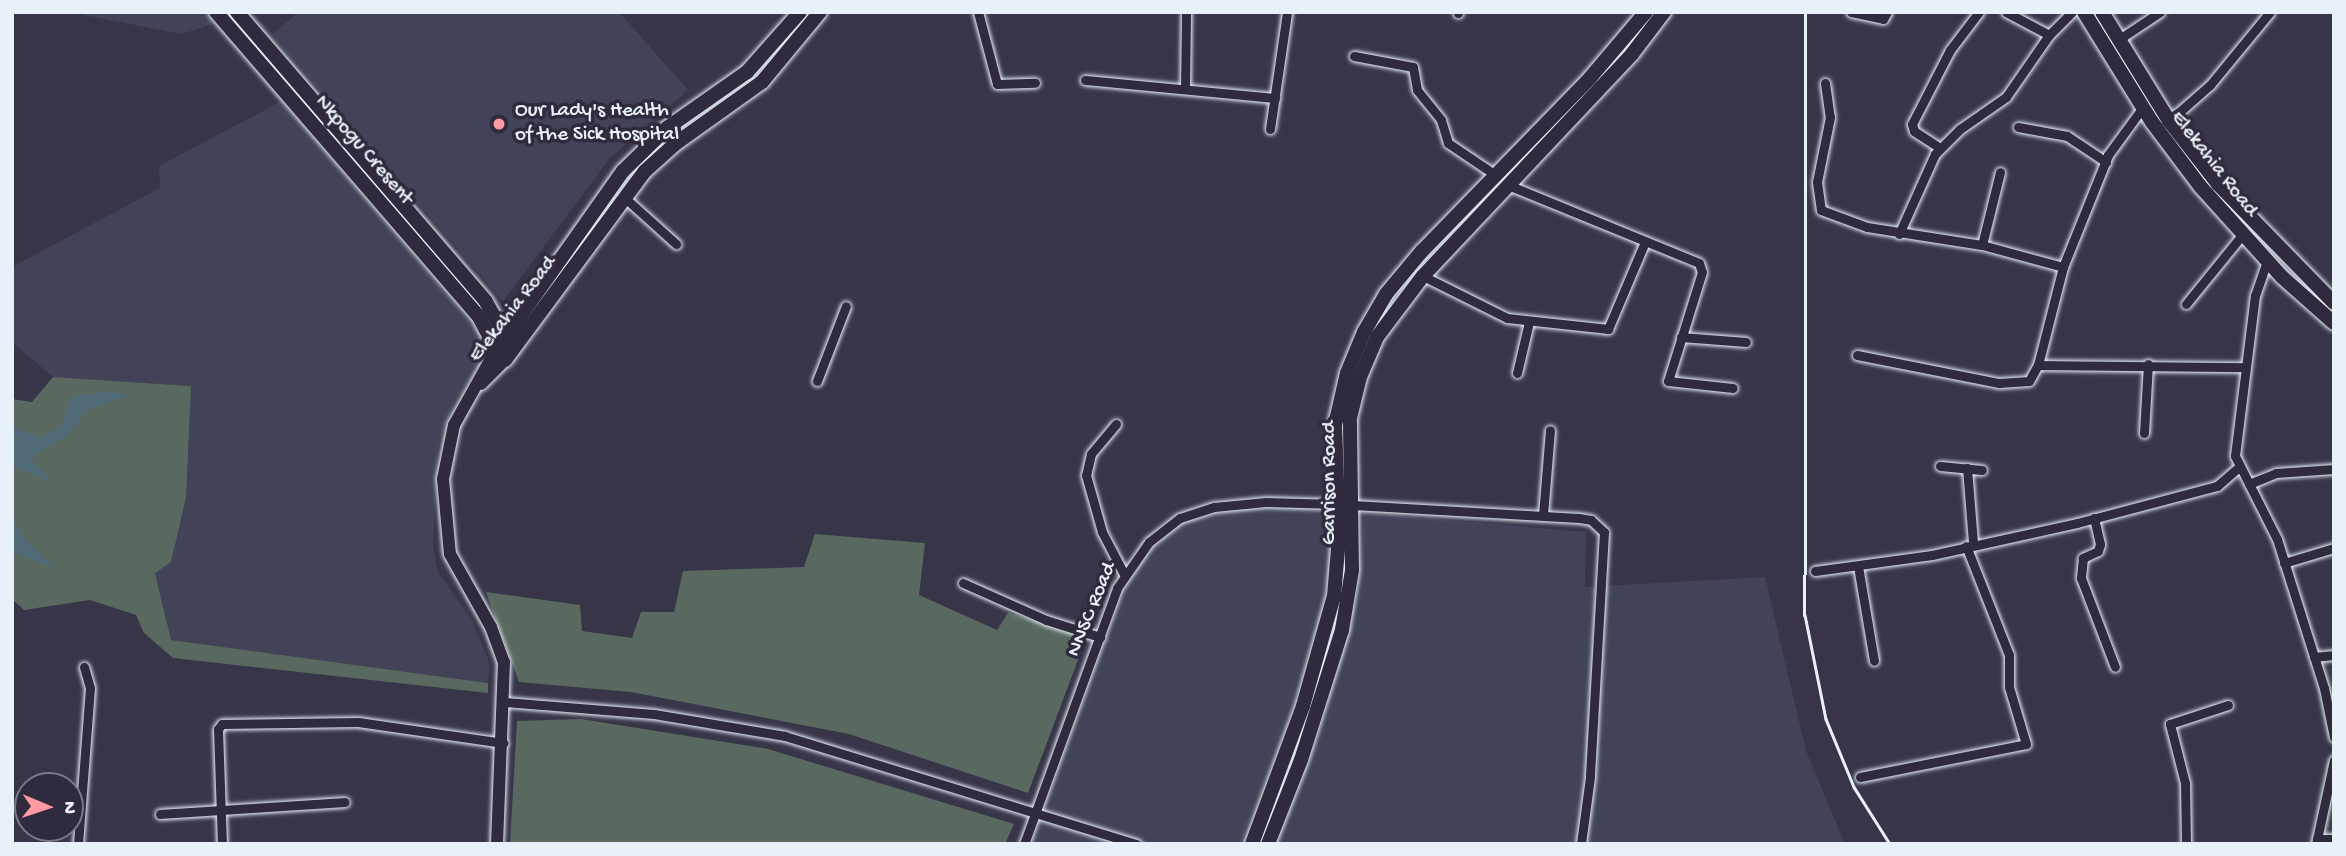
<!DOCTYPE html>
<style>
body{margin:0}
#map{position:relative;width:2346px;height:856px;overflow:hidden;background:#383549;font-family:"Gochi Hand",sans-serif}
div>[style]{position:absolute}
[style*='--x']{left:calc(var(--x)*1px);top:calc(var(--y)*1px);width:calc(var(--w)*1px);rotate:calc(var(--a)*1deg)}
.built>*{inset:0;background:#424258}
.green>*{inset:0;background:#596960}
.water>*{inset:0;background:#516a78}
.roads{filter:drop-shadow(0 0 2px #e8f1f8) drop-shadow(0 0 2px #e8f1f8)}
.minor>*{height:9px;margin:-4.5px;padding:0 4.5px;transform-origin:4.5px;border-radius:4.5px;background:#2f2a3d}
.tertiary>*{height:12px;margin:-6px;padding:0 6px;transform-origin:6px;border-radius:6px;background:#2f2a3d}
.primary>*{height:14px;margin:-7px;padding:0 7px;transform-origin:7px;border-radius:7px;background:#2f2a3d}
.rail>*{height:2.5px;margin:-1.25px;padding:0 1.25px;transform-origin:1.25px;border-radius:1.25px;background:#e8f1f8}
.dots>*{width:19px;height:19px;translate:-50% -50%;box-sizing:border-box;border:4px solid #2f2a3d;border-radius:50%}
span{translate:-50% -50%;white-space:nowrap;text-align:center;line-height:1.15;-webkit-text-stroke:7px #2f2a3d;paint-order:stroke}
.poi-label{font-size:21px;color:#e8f1f8}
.left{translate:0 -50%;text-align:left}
.street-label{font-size:21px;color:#e8f1f8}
.frame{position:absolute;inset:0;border:14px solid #e8f1f8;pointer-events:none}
.north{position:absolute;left:14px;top:772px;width:70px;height:70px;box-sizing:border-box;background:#2f2a3d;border:2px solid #797a88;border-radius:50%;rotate:92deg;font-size:19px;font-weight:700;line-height:28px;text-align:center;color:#e8f1f8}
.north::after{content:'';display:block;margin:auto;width:24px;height:32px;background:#ff9aa2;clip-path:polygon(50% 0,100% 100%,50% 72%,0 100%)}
</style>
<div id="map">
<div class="built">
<div style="clip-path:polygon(69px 12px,204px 12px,214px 24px,181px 34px)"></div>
<div style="clip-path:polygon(298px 12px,619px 12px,688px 90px,610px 158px,503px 301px,272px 35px)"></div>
<div style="clip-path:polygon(282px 101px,482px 337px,485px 353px,480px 365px,455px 401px,438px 444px,433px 547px,438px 572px,472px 620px,490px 664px,488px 683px,171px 640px,155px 572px,191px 386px,53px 377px,12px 342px,12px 267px,160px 188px,159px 166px)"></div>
<div style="clip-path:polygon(1249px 506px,1329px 510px,1331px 551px,1324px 602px,1288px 723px,1240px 844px,1032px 844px,1134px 564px,1179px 523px)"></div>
<div style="clip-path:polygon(1364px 513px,1586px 532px,1585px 587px,1765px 577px,1806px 751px,1845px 844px,1275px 844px,1316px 742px,1349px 632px,1360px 578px)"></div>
</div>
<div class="green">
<div style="clip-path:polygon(53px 377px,191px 386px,186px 497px,171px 562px,155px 573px,171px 640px,488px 683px,488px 693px,173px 658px,144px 633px,136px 615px,90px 600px,24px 610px,12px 599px,12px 399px,32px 402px)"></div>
<div style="clip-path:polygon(815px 534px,925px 543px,919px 595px,997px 630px,1008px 613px,1087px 636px,1028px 793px,849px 734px,631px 692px,519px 682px,486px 592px,580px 605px,582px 631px,632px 638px,641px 612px,674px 612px,683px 571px,804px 567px)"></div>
<div style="clip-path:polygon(581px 719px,768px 749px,1014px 824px,1005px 844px,510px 844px,517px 721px)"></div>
</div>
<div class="water">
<div style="clip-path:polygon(103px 392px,132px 395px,88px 409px,67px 436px,30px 458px,53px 483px,12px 466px,12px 427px,40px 438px,61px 427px,68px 404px,76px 396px)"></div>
<div style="clip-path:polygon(12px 515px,21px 534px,55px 569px,12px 552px)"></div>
</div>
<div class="roads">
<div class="minor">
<div style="--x:978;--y:12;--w:74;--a:75.2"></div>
<div style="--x:997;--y:84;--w:38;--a:-2"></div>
<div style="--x:1851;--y:12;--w:33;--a:12"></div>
<div style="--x:1883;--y:19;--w:8;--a:-60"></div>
<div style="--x:2006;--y:12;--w:49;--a:28.1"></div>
<div style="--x:1458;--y:13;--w:1;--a:-90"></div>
<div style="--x:2118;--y:40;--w:50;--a:-33.7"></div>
<div style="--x:1354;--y:56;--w:60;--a:10.6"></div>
<div style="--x:1413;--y:67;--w:23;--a:80"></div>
<div style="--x:1417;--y:90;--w:38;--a:51"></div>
<div style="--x:1441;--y:120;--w:24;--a:73"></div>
<div style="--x:1448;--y:143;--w:59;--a:34"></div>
<div style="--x:1085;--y:80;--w:191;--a:5.4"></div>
<div style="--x:1825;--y:83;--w:34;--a:82"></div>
<div style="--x:1830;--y:117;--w:66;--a:101.3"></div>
<div style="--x:1817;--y:182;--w:28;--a:82"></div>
<div style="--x:1821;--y:210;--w:49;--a:20.3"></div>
<div style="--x:1867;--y:227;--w:116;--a:8.9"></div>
<div style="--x:1982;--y:245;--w:84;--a:15.2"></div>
<div style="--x:1185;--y:88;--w:76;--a:-89.2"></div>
<div style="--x:2169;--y:121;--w:55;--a:-41.3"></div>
<div style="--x:2210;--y:85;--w:94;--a:-50.6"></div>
<div style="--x:2018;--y:127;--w:50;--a:10.4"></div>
<div style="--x:2067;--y:136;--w:47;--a:33.7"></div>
<div style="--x:1270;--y:129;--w:118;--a:-81.7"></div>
<div style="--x:1940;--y:148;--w:31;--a:-147"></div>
<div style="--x:1914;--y:131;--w:7;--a:-106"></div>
<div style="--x:1912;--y:124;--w:83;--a:-62.8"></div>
<div style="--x:1950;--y:50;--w:48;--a:-52.7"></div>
<div style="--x:1508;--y:185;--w:206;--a:22.2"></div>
<div style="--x:1699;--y:263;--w:9;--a:72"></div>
<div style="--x:1702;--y:272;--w:114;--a:107.3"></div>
<div style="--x:1668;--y:381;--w:65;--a:6.1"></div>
<div style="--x:625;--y:198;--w:69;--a:42"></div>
<div style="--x:1899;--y:234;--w:88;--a:-65.8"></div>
<div style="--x:1935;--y:154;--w:35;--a:-45"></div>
<div style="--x:1960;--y:129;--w:56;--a:-34.8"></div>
<div style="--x:2006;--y:97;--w:75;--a:-55.3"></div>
<div style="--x:2049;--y:35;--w:33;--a:-45"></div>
<div style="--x:1982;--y:245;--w:75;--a:-76.1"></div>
<div style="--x:2267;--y:261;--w:36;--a:109"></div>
<div style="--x:2255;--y:295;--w:162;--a:97.1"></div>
<div style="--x:2235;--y:456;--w:93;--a:63.2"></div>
<div style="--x:2277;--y:539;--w:156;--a:72.5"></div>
<div style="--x:2324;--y:688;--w:50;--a:78.5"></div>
<div style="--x:1423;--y:276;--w:94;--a:26.6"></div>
<div style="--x:1507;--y:318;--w:102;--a:6.2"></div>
<div style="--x:1608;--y:329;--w:95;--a:-67"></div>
<div style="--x:2186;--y:304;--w:89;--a:-50.9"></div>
<div style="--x:1681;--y:337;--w:65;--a:4.4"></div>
<div style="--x:1857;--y:355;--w:145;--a:11.2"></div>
<div style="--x:1999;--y:383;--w:30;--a:-4"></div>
<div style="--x:2029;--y:381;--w:18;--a:-61"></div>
<div style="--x:2038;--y:365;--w:101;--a:-75.7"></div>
<div style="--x:2063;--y:267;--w:121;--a:-68.1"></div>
<div style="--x:2108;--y:155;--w:59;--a:-53.9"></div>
<div style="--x:2038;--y:365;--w:206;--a:0.6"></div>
<div style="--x:1517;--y:373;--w:52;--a:-76.8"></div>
<div style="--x:817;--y:381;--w:80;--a:-68.9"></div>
<div style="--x:1116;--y:424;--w:39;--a:130"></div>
<div style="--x:1091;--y:454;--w:22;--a:103"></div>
<div style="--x:1086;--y:475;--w:59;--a:74.3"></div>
<div style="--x:1102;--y:532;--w:47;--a:62.4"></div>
<div style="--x:2144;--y:433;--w:69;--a:-86.7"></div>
<div style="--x:1940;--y:466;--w:42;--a:5.4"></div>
<div style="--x:1967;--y:468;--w:75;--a:85.4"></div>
<div style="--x:2249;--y:484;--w:29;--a:-22"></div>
<div style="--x:2276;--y:473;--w:58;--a:-3.9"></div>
<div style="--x:1353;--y:505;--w:226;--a:3.3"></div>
<div style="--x:1579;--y:518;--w:12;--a:9"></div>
<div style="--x:1591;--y:520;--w:18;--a:43"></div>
<div style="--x:1604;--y:532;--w:245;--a:93.3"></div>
<div style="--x:1590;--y:777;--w:68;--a:97.7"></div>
<div style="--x:1543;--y:515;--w:85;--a:-85.3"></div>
<div style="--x:2094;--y:518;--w:27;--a:77"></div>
<div style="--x:2100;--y:544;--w:7;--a:106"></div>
<div style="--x:2098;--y:551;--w:17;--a:155"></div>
<div style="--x:2083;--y:558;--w:20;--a:96"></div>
<div style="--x:2081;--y:578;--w:95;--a:69.1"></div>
<div style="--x:2284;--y:563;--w:52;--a:-16.7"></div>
<div style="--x:1858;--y:566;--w:96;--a:80.4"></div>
<div style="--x:1815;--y:571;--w:118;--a:-7.8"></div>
<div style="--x:1932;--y:555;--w:148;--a:-12.4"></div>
<div style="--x:2077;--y:523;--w:145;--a:-14.8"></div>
<div style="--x:2217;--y:486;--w:28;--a:-41"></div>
<div style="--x:963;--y:583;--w:91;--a:24"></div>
<div style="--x:1046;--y:620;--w:57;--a:17.5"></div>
<div style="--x:2314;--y:657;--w:20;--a:-6"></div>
<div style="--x:505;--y:702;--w:149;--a:4.6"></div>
<div style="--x:654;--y:714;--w:133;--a:9.5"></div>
<div style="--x:785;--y:736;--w:368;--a:17.1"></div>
<div style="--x:1860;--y:777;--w:169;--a:-11.2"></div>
<div style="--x:2026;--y:744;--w:59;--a:-106.6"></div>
<div style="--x:2009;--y:687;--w:32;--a:-90"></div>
<div style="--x:2009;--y:655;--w:117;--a:-111.5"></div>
<div style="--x:160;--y:814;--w:185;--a:-3.7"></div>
<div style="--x:2317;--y:839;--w:17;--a:0"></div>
<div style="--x:78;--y:844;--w:156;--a:-85.6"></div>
<div style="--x:90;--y:688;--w:22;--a:-106"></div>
<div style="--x:222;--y:844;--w:115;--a:-92"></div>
<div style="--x:218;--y:729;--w:6;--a:-51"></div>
<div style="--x:222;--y:724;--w:136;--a:-0.8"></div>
<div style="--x:358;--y:722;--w:147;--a:8.2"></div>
<div style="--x:1024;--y:844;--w:272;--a:-70"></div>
<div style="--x:1117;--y:588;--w:56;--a:-55.2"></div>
<div style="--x:1149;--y:542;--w:39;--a:-38"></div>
<div style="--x:1180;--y:518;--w:36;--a:-18"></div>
<div style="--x:1214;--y:507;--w:52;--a:-5.5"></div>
<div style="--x:1266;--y:502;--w:71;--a:1.6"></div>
<div style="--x:2186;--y:844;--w:61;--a:-90.9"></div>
<div style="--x:2185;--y:783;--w:61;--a:-104.3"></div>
<div style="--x:2170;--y:724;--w:61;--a:-18.1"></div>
<div style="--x:2316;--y:844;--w:86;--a:-77.9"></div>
</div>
<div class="tertiary">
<div style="--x:493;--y:355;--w:80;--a:119.1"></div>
<div style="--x:454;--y:425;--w:55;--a:101.5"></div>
<div style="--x:443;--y:479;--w:75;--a:84.7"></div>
<div style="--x:450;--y:554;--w:84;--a:60.7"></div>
<div style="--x:491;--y:627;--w:37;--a:70"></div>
<div style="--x:504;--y:662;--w:182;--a:92.2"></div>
<div style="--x:481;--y:384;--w:34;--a:-45"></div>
</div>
<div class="primary">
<div style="--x:216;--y:12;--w:403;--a:49.2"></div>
<div style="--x:479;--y:317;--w:27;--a:62"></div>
<div style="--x:492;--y:341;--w:14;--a:86"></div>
<div style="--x:237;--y:12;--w:382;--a:49.3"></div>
<div style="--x:486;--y:302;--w:43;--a:60.4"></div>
<div style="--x:2084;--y:12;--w:129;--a:58.3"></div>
<div style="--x:2152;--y:122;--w:80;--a:53.1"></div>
<div style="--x:2200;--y:186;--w:122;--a:48"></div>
<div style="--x:2282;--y:277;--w:69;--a:41.5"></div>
<div style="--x:2102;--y:12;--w:128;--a:58.4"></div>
<div style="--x:2169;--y:121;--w:80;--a:52.1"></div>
<div style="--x:2218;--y:184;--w:166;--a:45.7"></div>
<div style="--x:493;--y:355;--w:225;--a:-54.8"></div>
<div style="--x:623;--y:171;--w:62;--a:-44.3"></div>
<div style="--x:667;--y:128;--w:98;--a:-35"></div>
<div style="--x:747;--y:72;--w:80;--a:-48.5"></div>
<div style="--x:505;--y:360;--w:235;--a:-53.5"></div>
<div style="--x:645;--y:171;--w:40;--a:-42"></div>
<div style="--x:675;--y:144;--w:107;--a:-35.5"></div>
<div style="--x:762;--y:82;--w:91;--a:-50.4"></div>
<div style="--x:1252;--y:844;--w:147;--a:-69.7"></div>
<div style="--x:1303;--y:706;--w:114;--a:-74.3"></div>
<div style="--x:1334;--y:596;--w:58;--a:-85.1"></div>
<div style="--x:1339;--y:538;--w:113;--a:-92"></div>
<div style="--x:1335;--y:425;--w:53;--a:-77"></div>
<div style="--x:1347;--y:373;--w:44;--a:-67.5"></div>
<div style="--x:1364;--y:332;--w:44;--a:-59.9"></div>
<div style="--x:1386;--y:294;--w:56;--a:-50.1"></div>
<div style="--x:1422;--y:251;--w:241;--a:-45.8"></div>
<div style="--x:1590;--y:78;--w:87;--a:-49.7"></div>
<div style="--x:1268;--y:844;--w:90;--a:-68.6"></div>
<div style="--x:1301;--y:760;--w:136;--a:-72.5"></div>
<div style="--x:1342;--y:630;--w:61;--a:-80.5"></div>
<div style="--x:1352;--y:570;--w:152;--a:-90.8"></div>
<div style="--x:1350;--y:418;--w:42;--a:-76.3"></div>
<div style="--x:1360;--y:377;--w:43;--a:-67"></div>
<div style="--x:1377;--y:337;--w:76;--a:-53"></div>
<div style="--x:1423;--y:276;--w:305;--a:-46.7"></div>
<div style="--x:1632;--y:54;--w:53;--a:-52.7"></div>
</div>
</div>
<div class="rail">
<div style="--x:1806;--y:12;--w:603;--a:90.1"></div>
<div style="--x:1805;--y:615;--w:106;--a:78.6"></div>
<div style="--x:1826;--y:719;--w:74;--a:67.6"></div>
<div style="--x:1854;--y:787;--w:67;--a:57.7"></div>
</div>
<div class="dots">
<div style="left:499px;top:124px;background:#ff9aa2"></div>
</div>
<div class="poi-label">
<span class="left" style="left:515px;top:124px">Our Lady's Health<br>of the Sick Hospital</span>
</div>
<div class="street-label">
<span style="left:363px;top:151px;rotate:49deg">Nkpogu Cresent</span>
<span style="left:2213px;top:165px;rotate:52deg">Elekahia Road</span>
<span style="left:514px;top:310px;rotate:-52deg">Elekahia Road</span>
<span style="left:1331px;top:483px;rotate:-90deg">Garrison Road</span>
<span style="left:1093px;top:610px;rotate:-68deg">NNSC Road</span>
</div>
<div class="frame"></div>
<div class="north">N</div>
</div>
